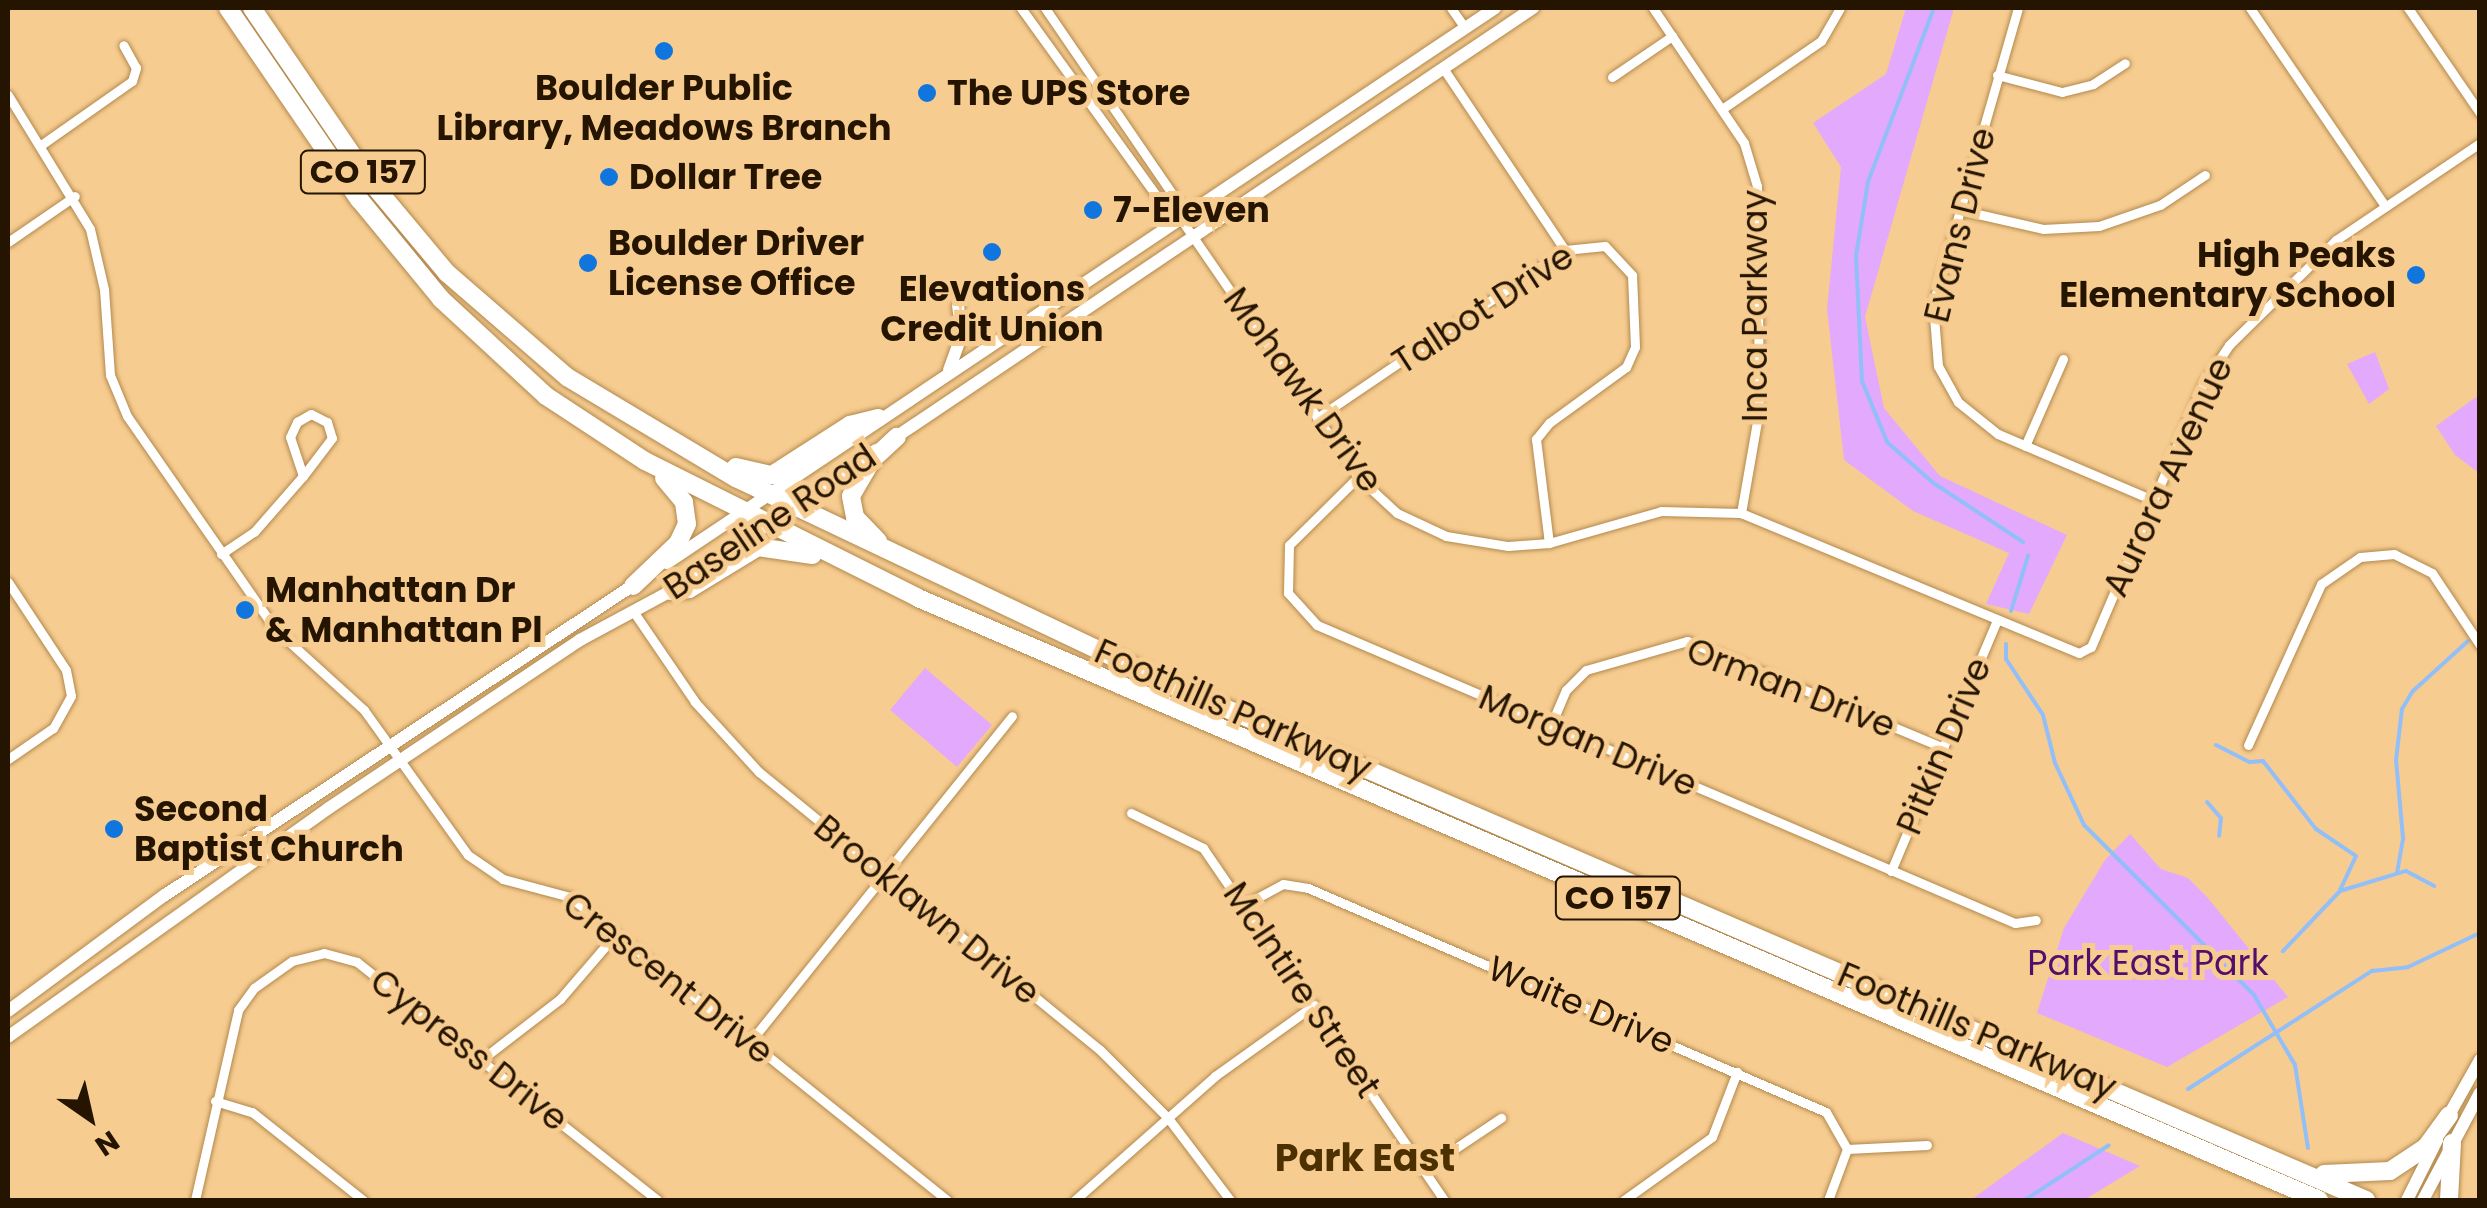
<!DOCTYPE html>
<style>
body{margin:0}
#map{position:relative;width:2487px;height:1208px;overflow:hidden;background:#f7cc90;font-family:Poppins,sans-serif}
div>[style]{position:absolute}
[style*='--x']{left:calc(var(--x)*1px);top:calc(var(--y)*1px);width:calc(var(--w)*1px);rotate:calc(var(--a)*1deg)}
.green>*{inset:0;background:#e3a9fd}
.stream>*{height:4px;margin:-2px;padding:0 2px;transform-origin:2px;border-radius:2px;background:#92bff8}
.roads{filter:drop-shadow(0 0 2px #b2894e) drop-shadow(0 0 2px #b2894e)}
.street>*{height:9px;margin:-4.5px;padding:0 4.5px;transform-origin:4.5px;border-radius:4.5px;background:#fff}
.secondary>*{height:12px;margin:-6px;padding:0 6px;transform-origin:6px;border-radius:6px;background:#fff}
.highway>*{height:18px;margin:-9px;padding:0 9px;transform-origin:9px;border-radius:9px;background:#fff}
.dots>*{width:28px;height:28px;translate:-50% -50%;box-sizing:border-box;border:5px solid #f7cc90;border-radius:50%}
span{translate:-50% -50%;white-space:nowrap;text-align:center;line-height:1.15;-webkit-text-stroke:10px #f7cc90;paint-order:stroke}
.shield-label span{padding:2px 8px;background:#f7cc90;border:2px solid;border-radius:8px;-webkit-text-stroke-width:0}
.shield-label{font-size:32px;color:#251500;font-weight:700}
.poi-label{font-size:35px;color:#251500;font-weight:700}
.left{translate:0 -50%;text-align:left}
.right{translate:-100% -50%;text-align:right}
.street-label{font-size:35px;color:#251500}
.park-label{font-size:35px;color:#520e6a}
.neighbourhood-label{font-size:38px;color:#4c3000;font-weight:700}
.frame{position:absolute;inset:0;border:10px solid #251500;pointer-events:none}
.north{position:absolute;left:40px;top:1068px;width:100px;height:100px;-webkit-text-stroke:8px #f7cc90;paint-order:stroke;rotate:146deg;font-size:28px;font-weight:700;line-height:40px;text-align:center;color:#251500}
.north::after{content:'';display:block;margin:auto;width:35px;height:45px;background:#251500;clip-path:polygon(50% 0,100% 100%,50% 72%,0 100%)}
</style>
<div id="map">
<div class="green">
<div style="clip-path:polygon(1906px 8px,1954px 8px,1865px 317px,1884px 408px,1940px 476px,2067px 535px,2029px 614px,1986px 604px,2009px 553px,1913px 511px,1844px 460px,1827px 309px,1841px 167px,1813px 123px,1886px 74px)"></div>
<div style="clip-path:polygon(2375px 352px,2389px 389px,2369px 404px,2347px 364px)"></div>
<div style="clip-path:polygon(2479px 395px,2479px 473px,2455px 455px,2436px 426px)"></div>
<div style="clip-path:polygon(925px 668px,992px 725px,957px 767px,890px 710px)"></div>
<div style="clip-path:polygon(2130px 834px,2161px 869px,2188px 878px,2207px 897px,2288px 997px,2167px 1067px,2037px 1013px,2064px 928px,2105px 860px)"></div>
<div style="clip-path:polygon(2063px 1133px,2140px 1166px,2084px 1200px,1971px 1200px)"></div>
</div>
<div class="stream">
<div style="--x:1934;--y:8;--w:186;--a:110.8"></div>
<div style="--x:1868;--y:182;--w:75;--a:99.2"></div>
<div style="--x:1856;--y:256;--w:125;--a:87.3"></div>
<div style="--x:1862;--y:381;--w:66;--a:67.7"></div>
<div style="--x:1887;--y:442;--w:60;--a:41.6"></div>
<div style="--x:1932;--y:482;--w:109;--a:33.4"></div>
<div style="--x:2011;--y:611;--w:58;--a:-72.8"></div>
<div style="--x:2006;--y:644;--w:15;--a:90"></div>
<div style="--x:2006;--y:659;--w:67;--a:56.5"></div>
<div style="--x:2043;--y:715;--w:49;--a:76"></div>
<div style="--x:2055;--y:763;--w:68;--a:64.9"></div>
<div style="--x:2084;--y:825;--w:240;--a:45"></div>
<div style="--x:2254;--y:995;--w:81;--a:59.6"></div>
<div style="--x:2295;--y:1065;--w:84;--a:81.1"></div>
<div style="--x:2216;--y:745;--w:38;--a:27"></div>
<div style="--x:2250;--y:762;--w:13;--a:-4"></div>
<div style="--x:2263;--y:761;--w:86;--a:52.1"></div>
<div style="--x:2316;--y:829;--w:48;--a:34"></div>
<div style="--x:2356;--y:856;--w:38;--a:115"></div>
<div style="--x:2340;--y:891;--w:83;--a:133.5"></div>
<div style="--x:2207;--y:802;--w:21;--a:49"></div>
<div style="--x:2221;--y:818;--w:18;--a:96"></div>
<div style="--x:2397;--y:873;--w:36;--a:-80"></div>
<div style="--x:2403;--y:838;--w:78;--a:-95.1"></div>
<div style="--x:2396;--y:760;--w:51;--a:-83.3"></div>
<div style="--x:2402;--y:709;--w:21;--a:-59"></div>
<div style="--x:2413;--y:691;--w:74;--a:-42.3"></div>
<div style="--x:2340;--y:891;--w:69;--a:-16.9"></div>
<div style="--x:2406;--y:871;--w:32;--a:28"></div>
<div style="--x:2188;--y:1089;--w:219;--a:-32.7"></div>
<div style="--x:2372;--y:971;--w:36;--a:-6"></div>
<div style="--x:2408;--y:967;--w:80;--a:-25.3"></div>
<div style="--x:2025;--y:1200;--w:100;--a:-33.2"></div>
</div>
<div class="roads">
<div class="street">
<div style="--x:1021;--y:8;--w:248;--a:54.2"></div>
<div style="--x:1166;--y:209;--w:13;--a:27"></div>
<div style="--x:1178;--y:215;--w:318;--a:55.5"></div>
<div style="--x:1358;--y:477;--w:53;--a:42.7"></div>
<div style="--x:1397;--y:513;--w:54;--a:25.1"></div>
<div style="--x:1446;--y:536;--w:63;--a:9.2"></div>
<div style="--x:1508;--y:546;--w:41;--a:-4.2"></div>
<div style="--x:1549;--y:543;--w:116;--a:-15.9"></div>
<div style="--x:1661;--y:511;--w:80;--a:1.4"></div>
<div style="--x:1741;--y:513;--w:366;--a:22.5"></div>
<div style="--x:2079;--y:653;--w:13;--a:-27"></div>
<div style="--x:2091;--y:647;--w:286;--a:-66.9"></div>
<div style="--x:2203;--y:384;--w:47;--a:-56.3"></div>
<div style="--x:2229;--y:345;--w:150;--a:-44.5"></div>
<div style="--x:2336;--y:240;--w:174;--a:-34"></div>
<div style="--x:1045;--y:8;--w:239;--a:55.6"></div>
<div style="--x:1180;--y:205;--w:10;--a:101"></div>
<div style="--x:1451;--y:8;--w:24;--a:55"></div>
<div style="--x:1653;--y:8;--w:163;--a:56"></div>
<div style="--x:1744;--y:143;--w:45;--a:73.2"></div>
<div style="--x:1757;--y:186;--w:224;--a:89.5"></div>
<div style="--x:1759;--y:410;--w:105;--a:99.9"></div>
<div style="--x:2018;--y:8;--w:308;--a:106"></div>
<div style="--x:1933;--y:304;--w:62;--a:85.4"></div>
<div style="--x:1938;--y:366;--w:41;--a:60.9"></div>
<div style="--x:1958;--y:402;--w:51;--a:38.7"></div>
<div style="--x:1998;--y:434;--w:168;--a:23.1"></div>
<div style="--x:2250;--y:8;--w:240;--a:55.7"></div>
<div style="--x:2408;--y:8;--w:127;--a:55.6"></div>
<div style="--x:1443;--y:68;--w:219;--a:56.2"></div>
<div style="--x:1997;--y:75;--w:67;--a:14.7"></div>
<div style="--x:2062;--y:92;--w:32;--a:-14"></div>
<div style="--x:2093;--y:84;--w:38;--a:-33"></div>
<div style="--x:1612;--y:77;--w:73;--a:-34.3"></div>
<div style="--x:8;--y:95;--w:157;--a:58.5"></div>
<div style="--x:90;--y:229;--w:62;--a:76.9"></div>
<div style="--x:104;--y:289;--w:86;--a:86"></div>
<div style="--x:110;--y:375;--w:44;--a:67.5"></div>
<div style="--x:127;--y:416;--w:259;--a:55.2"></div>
<div style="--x:275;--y:629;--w:120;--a:42.3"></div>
<div style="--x:364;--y:710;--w:178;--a:54.4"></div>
<div style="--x:468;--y:855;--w:42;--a:34.4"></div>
<div style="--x:503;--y:879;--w:69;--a:15"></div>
<div style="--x:570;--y:897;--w:484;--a:38.8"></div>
<div style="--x:1722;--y:109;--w:120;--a:-34.5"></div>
<div style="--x:1821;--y:41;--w:38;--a:-60"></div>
<div style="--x:41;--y:145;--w:111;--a:-35.1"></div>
<div style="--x:132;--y:81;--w:14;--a:-73"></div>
<div style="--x:136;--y:68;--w:26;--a:-119"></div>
<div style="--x:1960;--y:210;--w:85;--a:12.9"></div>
<div style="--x:2043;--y:229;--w:56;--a:-3.1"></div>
<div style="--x:2099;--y:226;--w:65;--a:-19"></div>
<div style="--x:2160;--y:205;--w:54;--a:-33.7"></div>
<div style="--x:8;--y:242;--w:81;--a:-34.5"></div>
<div style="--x:311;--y:414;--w:18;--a:27"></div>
<div style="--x:327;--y:422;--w:17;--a:73"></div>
<div style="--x:332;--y:438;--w:48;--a:127.3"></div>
<div style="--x:303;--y:476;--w:41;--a:-108.4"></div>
<div style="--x:290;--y:437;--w:17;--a:-65"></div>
<div style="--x:297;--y:422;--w:16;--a:-30"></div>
<div style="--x:1317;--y:418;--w:300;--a:-34.1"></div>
<div style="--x:1565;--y:250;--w:40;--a:-5.7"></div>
<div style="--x:1605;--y:246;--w:40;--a:47"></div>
<div style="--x:1632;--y:275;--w:72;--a:87.6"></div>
<div style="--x:1635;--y:347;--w:22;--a:114"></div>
<div style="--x:1626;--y:367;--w:95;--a:144"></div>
<div style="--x:1549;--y:423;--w:21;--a:129"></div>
<div style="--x:1536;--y:439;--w:105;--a:82.9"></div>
<div style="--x:2025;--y:446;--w:95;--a:-66.4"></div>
<div style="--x:1358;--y:477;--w:97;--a:135.4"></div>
<div style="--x:1289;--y:545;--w:48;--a:91.2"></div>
<div style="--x:1288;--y:593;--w:43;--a:47.8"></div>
<div style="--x:1317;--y:625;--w:759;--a:23.12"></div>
<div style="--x:2015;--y:923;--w:21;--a:-8"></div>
<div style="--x:221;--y:554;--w:40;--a:-34"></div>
<div style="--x:254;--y:532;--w:74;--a:-48.8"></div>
<div style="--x:8;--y:582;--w:105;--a:56.6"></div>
<div style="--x:66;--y:670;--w:26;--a:79"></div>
<div style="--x:71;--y:696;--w:37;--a:119"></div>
<div style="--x:53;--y:728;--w:55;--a:145.4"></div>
<div style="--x:633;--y:611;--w:110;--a:55.7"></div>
<div style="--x:695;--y:702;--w:95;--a:47.6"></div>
<div style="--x:759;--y:772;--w:440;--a:39.2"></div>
<div style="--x:1100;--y:1050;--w:96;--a:45"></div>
<div style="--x:1168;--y:1118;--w:103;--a:52.9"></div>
<div style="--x:1551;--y:725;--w:38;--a:-67"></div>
<div style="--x:1566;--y:690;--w:28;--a:-45"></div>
<div style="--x:1586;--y:670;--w:105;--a:-16"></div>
<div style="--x:1687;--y:641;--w:278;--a:22.6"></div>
<div style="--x:2248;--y:745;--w:177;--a:-65.6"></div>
<div style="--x:2321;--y:584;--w:47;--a:-34.7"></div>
<div style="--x:2360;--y:557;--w:34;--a:-5"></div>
<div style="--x:2394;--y:554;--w:42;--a:26.6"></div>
<div style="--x:2432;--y:573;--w:87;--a:56.3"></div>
<div style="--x:1131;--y:813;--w:80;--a:25.9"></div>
<div style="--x:1203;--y:848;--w:427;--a:55.6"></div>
<div style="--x:1891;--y:871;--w:270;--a:-67.1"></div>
<div style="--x:1244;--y:905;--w:44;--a:-28.3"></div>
<div style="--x:1283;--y:884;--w:25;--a:9"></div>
<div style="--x:1308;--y:888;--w:564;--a:23.39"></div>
<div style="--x:1826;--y:1112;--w:43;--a:60.4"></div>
<div style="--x:1847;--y:1149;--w:54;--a:110.4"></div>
<div style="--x:750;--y:1042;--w:418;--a:-51.2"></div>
<div style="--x:481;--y:1060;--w:100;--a:-37.7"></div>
<div style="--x:560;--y:999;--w:86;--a:-49.3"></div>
<div style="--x:215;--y:1101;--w:39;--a:17"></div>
<div style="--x:252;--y:1112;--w:142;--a:38.4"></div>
<div style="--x:1847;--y:1149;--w:80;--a:-2.9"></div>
<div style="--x:1423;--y:1170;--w:94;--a:-33.7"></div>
<div style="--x:195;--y:1200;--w:195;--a:-77.2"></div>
<div style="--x:238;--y:1010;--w:27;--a:-54"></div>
<div style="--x:254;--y:988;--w:47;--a:-35.4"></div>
<div style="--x:292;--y:961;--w:33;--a:-14"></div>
<div style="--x:324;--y:953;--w:34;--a:15"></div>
<div style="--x:357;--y:962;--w:383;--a:38.4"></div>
<div style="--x:1075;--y:1200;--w:187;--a:-41.5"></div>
<div style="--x:1215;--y:1076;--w:122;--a:-35.6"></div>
<div style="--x:1624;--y:1200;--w:108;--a:-35.6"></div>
<div style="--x:1712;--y:1137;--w:70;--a:-69"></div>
</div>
<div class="secondary">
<div style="--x:949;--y:370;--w:38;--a:-70"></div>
<div style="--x:962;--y:334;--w:28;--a:-98"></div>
<div style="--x:893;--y:439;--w:772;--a:-33.96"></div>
<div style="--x:667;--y:563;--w:997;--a:-33.83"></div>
<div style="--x:8;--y:1011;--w:195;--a:-36.5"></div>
<div style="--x:165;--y:895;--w:567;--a:-33.49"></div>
<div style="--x:8;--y:1037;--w:394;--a:-35.5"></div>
<div style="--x:329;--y:808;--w:302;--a:-33.8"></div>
<div style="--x:580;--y:640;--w:103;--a:-28.3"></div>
<div style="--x:671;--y:591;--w:249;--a:-34.5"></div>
<div style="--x:2445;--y:1122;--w:71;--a:-60.6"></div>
<div style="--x:2407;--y:1200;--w:67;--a:-63.4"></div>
<div style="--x:2423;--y:1200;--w:121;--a:-62"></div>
</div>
<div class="highway">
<div style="--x:228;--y:8;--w:232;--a:55.6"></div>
<div style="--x:359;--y:199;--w:129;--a:50.6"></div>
<div style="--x:441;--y:299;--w:143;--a:42.7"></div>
<div style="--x:546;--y:396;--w:118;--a:33.3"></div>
<div style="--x:645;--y:461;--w:305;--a:26.6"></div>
<div style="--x:918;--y:598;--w:1525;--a:23.25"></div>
<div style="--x:252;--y:8;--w:209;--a:55.7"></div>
<div style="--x:370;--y:181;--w:120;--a:50.1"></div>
<div style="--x:447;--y:273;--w:159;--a:40.9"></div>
<div style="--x:567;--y:377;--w:197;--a:30.9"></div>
<div style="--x:736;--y:478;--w:487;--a:25.4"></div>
<div style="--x:1176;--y:687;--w:1296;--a:23.32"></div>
<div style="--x:736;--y:467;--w:37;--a:13"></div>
<div style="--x:772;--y:475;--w:93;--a:-32.7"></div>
<div style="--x:850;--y:425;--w:29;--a:-14"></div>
<div style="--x:878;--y:541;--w:33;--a:-134"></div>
<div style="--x:855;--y:517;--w:21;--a:-101"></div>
<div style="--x:851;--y:496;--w:42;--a:-59.7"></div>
<div style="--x:872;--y:460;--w:34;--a:-43"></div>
<div style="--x:633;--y:586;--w:62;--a:-43.7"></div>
<div style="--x:678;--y:543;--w:21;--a:-65"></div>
<div style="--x:687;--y:524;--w:22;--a:-98"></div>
<div style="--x:684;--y:502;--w:31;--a:-130"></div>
<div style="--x:671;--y:591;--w:18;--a:-6"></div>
<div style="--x:689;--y:589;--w:81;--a:-31.3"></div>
<div style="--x:758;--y:547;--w:55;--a:8.4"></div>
<div style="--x:2324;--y:1174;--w:66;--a:-2.6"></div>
<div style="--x:2390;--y:1171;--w:43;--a:-33.7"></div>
<div style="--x:2426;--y:1147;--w:39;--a:-54"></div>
<div style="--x:2449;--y:1200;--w:57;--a:-87"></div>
</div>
</div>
<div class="dots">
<div style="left:664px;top:51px;background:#1175de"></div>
<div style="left:927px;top:93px;background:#1175de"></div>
<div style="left:609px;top:177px;background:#1175de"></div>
<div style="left:1093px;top:210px;background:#1175de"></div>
<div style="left:992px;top:252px;background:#1175de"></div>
<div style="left:588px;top:263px;background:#1175de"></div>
<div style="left:2416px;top:275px;background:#1175de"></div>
<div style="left:245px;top:610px;background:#1175de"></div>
<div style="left:114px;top:829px;background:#1175de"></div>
</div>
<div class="shield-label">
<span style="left:363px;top:172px">CO 157</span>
<span style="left:1618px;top:898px">CO 157</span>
</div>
<div class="poi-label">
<span style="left:664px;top:108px">Boulder Public<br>Library, Meadows Branch</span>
<span class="left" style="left:947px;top:93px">The UPS Store</span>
<span class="left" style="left:629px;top:177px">Dollar Tree</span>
<span class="left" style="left:1113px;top:210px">7-Eleven</span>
<span class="left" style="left:608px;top:263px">Boulder Driver<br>License Office</span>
<span class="right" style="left:2396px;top:275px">High Peaks<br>Elementary School</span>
<span style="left:992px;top:309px">Elevations<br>Credit Union</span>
<span class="left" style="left:265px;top:610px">Manhattan Dr<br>&amp; Manhattan Pl</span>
<span class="left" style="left:134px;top:829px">Second<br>Baptist Church</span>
</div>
<div class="street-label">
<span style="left:1960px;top:225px;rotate:-76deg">Evans Drive</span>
<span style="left:1755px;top:306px;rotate:-90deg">Inca Parkway</span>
<span style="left:1483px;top:309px;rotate:-33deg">Talbot Drive</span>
<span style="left:1303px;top:390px;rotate:54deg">Mohawk Drive</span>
<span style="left:2168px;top:477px;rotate:-65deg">Aurora Avenue</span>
<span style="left:770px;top:522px;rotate:-34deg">Baseline Road</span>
<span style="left:1791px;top:688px;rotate:21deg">Orman Drive</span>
<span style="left:1233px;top:710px;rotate:24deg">Foothills Parkway</span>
<span style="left:1588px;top:741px;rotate:23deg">Morgan Drive</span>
<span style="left:1944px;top:746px;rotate:-67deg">Pitkin Drive</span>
<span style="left:927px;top:910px;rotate:39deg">Brooklawn Drive</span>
<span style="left:668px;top:978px;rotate:38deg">Crescent Drive</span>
<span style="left:1302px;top:990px;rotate:56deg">McIntire Street</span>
<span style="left:1581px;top:1005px;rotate:23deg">Waite Drive</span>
<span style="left:1977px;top:1031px;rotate:23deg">Foothills Parkway</span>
<span style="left:469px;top:1050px;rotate:38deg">Cypress Drive</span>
</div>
<div class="park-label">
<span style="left:2148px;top:963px">Park East Park</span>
</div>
<div class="neighbourhood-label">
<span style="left:1365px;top:1158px">Park East</span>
</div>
<div class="frame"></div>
<div class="north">N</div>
</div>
